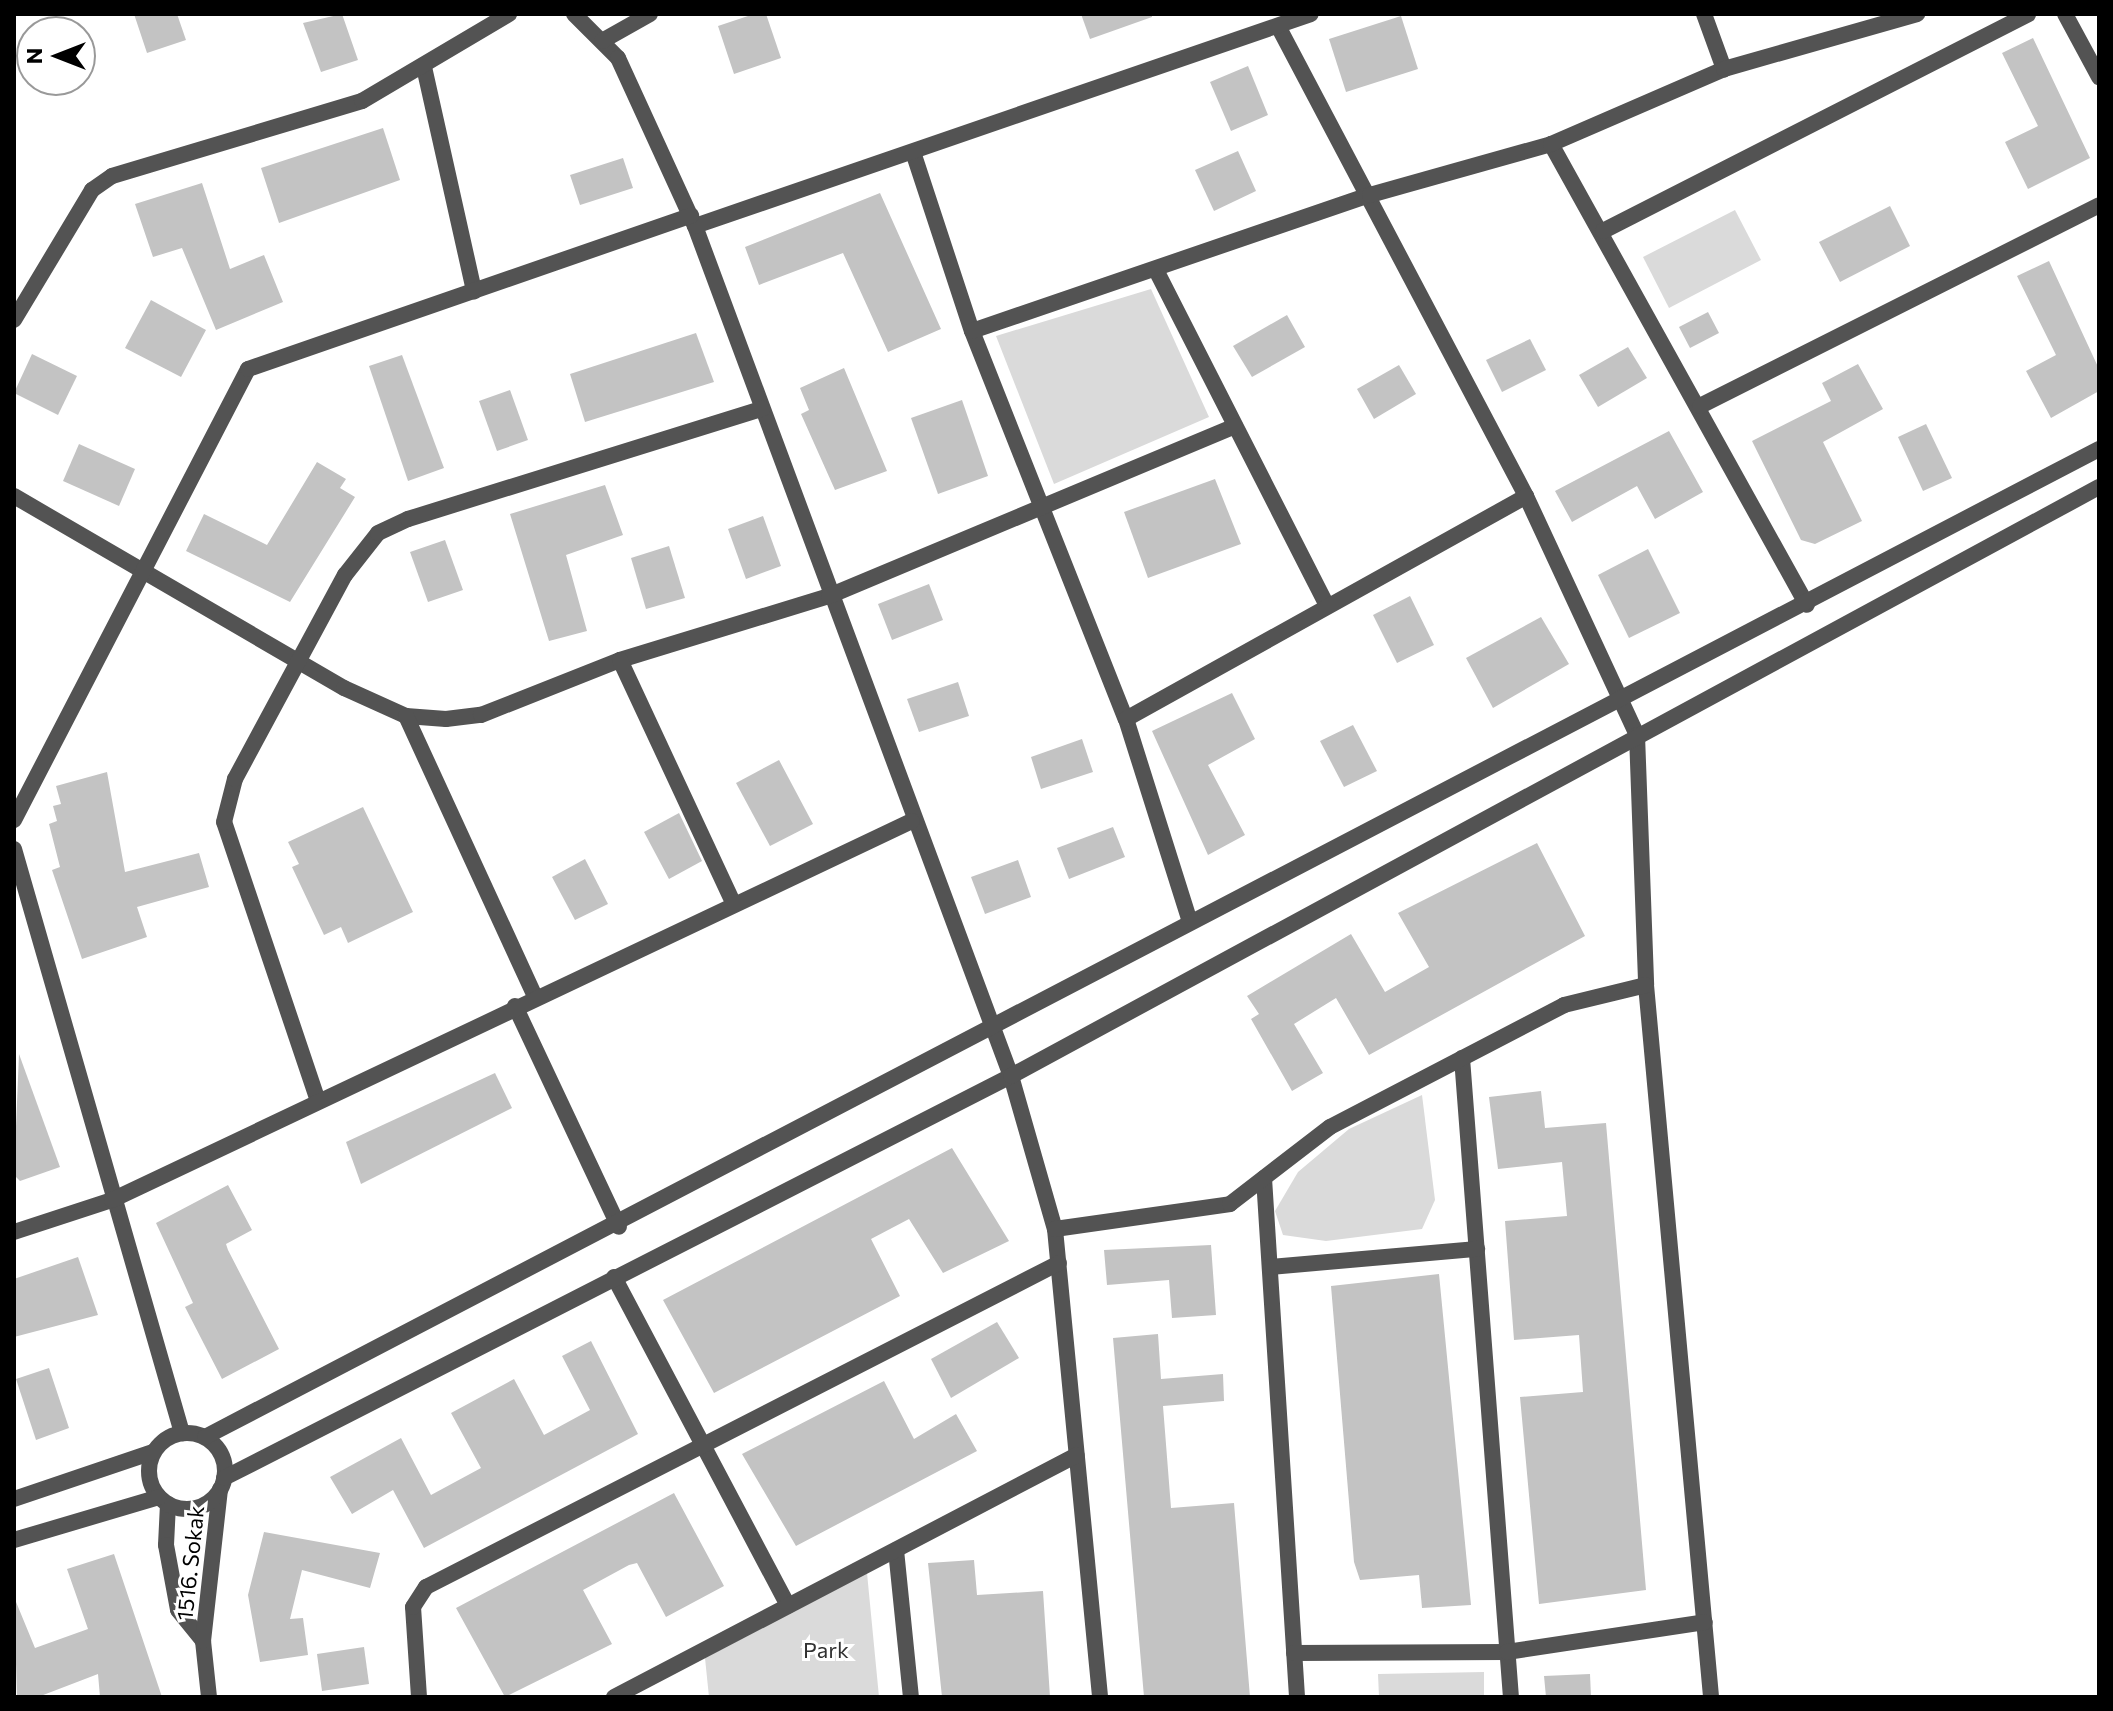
<!DOCTYPE html>
<style>
body{margin:0}
#map{position:relative;width:2113px;height:1711px;overflow:hidden;background:#fff;font-family:Commissioner,sans-serif}
div>[style]{position:absolute}
[style*='--x']{left:calc(var(--x)*1px);top:calc(var(--y)*1px);width:calc(var(--w)*1px);rotate:calc(var(--a)*1deg)}
.green>*{inset:0;background:#dadada}
.building>*{inset:0;background:#c3c3c3}
.minor>*{height:16px;margin:-8px;padding:0 8px;transform-origin:8px;border-radius:8px;background:#535353}
.tertiary>*{height:16px;margin:-8px;padding:0 8px;transform-origin:8px;border-radius:8px;background:#535353}
.tertiary>.ring{margin:-8px;padding:0;box-sizing:content-box;background:none;border:16px solid #535353;border-radius:50%}
span{translate:-50% -50%;white-space:nowrap;text-align:center;line-height:1.15;-webkit-text-stroke:6px #fff;paint-order:stroke}
.street-label{font-size:22px;color:#000}
.park-label{font-size:22px;color:#313131}
.frame{position:absolute;inset:0;border:16px solid #000;pointer-events:none}
.north{position:absolute;left:16px;top:16px;width:80px;height:80px;box-sizing:border-box;background:#fff;border:2px solid #999;border-radius:50%;rotate:270deg;font-size:22px;font-weight:700;line-height:32px;text-align:center;color:#000}
.north::after{content:'';display:block;margin:auto;width:28px;height:36px;background:#000;clip-path:polygon(50% 0,100% 100%,50% 72%,0 100%)}
</style>
<div id="map">
<div class="green">
<div style="clip-path:polygon(1735px 210px,1761px 260px,1669px 308px,1643px 257px)"></div>
<div style="clip-path:polygon(1151px 289px,1209px 417px,1054px 484px,996px 336px)"></div>
<div style="clip-path:polygon(1422px 1095px,1435px 1200px,1422px 1229px,1326px 1241px,1283px 1235px,1275px 1211px,1298px 1172px,1349px 1129px)"></div>
<div style="clip-path:polygon(867px 1573px,879px 1697px,709px 1697px,705px 1658px)"></div>
<div style="clip-path:polygon(1484px 1672px,1484px 1697px,1379px 1697px,1378px 1674px)"></div>
</div>
<div class="building">
<div style="clip-path:polygon(134px 14px,177px 14px,186px 40px,147px 53px)"></div>
<div style="clip-path:polygon(342px 14px,358px 60px,321px 72px,303px 23px)"></div>
<div style="clip-path:polygon(754px 14px,766px 14px,781px 58px,734px 74px,718px 26px)"></div>
<div style="clip-path:polygon(1081px 14px,1152px 14px,1152px 17px,1090px 39px)"></div>
<div style="clip-path:polygon(1401px 16px,1418px 69px,1346px 92px,1329px 39px)"></div>
<div style="clip-path:polygon(2033px 38px,2090px 158px,2028px 189px,2005px 142px,2038px 126px,2002px 53px)"></div>
<div style="clip-path:polygon(1248px 66px,1268px 115px,1231px 131px,1210px 82px)"></div>
<div style="clip-path:polygon(383px 128px,400px 180px,279px 223px,261px 168px)"></div>
<div style="clip-path:polygon(1238px 151px,1256px 191px,1214px 211px,1195px 170px)"></div>
<div style="clip-path:polygon(623px 158px,633px 188px,580px 205px,570px 175px)"></div>
<div style="clip-path:polygon(202px 183px,230px 269px,264px 255px,283px 302px,216px 330px,182px 248px,153px 257px,135px 204px)"></div>
<div style="clip-path:polygon(880px 193px,941px 329px,888px 352px,843px 253px,759px 285px,745px 247px)"></div>
<div style="clip-path:polygon(1890px 206px,1910px 246px,1840px 282px,1819px 242px)"></div>
<div style="clip-path:polygon(2049px 261px,2099px 369px,2099px 391px,2051px 418px,2026px 371px,2056px 355px,2017px 276px)"></div>
<div style="clip-path:polygon(151px 300px,206px 330px,181px 377px,125px 348px)"></div>
<div style="clip-path:polygon(1708px 312px,1719px 333px,1690px 348px,1679px 327px)"></div>
<div style="clip-path:polygon(1287px 315px,1305px 347px,1252px 377px,1233px 346px)"></div>
<div style="clip-path:polygon(696px 333px,714px 382px,585px 422px,570px 374px)"></div>
<div style="clip-path:polygon(1530px 339px,1546px 370px,1502px 392px,1486px 360px)"></div>
<div style="clip-path:polygon(1628px 347px,1647px 378px,1598px 407px,1579px 375px)"></div>
<div style="clip-path:polygon(32px 354px,77px 376px,58px 415px,14px 393px)"></div>
<div style="clip-path:polygon(402px 355px,444px 468px,408px 481px,369px 366px)"></div>
<div style="clip-path:polygon(1858px 364px,1883px 409px,1823px 442px,1862px 521px,1815px 544px,1801px 540px,1752px 441px,1831px 401px,1822px 383px)"></div>
<div style="clip-path:polygon(1399px 365px,1416px 394px,1374px 419px,1357px 389px)"></div>
<div style="clip-path:polygon(844px 368px,887px 471px,835px 490px,801px 414px,809px 410px,800px 388px)"></div>
<div style="clip-path:polygon(510px 390px,528px 440px,497px 451px,479px 401px)"></div>
<div style="clip-path:polygon(962px 400px,988px 476px,938px 494px,911px 418px)"></div>
<div style="clip-path:polygon(1926px 424px,1952px 478px,1923px 491px,1898px 437px)"></div>
<div style="clip-path:polygon(1669px 431px,1703px 492px,1655px 519px,1637px 486px,1572px 522px,1555px 491px)"></div>
<div style="clip-path:polygon(79px 444px,135px 469px,119px 506px,63px 481px)"></div>
<div style="clip-path:polygon(317px 462px,346px 479px,340px 488px,355px 497px,290px 602px,186px 551px,204px 514px,267px 545px)"></div>
<div style="clip-path:polygon(1215px 479px,1241px 544px,1148px 578px,1124px 512px)"></div>
<div style="clip-path:polygon(605px 485px,623px 535px,566px 555px,587px 631px,549px 641px,510px 514px)"></div>
<div style="clip-path:polygon(763px 516px,781px 566px,746px 579px,728px 529px)"></div>
<div style="clip-path:polygon(445px 540px,463px 590px,428px 602px,410px 552px)"></div>
<div style="clip-path:polygon(669px 546px,685px 598px,646px 609px,631px 558px)"></div>
<div style="clip-path:polygon(1648px 549px,1680px 613px,1629px 638px,1598px 575px)"></div>
<div style="clip-path:polygon(929px 584px,943px 620px,892px 640px,878px 604px)"></div>
<div style="clip-path:polygon(1410px 596px,1434px 645px,1397px 663px,1373px 615px)"></div>
<div style="clip-path:polygon(1541px 617px,1569px 664px,1493px 708px,1466px 658px)"></div>
<div style="clip-path:polygon(958px 682px,969px 716px,919px 732px,907px 699px)"></div>
<div style="clip-path:polygon(1232px 693px,1255px 739px,1208px 765px,1245px 835px,1208px 855px,1152px 731px)"></div>
<div style="clip-path:polygon(1353px 725px,1377px 771px,1344px 787px,1320px 741px)"></div>
<div style="clip-path:polygon(1082px 739px,1093px 772px,1041px 789px,1031px 757px)"></div>
<div style="clip-path:polygon(779px 760px,813px 824px,770px 846px,736px 783px)"></div>
<div style="clip-path:polygon(107px 772px,125px 872px,199px 853px,209px 887px,137px 907px,147px 937px,82px 959px,52px 870px,60px 867px,49px 824px,57px 821px,53px 806px,61px 804px,56px 786px)"></div>
<div style="clip-path:polygon(363px 807px,413px 912px,348px 943px,341px 927px,324px 935px,292px 867px,299px 864px,288px 842px)"></div>
<div style="clip-path:polygon(679px 813px,702px 861px,669px 879px,644px 832px)"></div>
<div style="clip-path:polygon(1113px 827px,1125px 857px,1069px 879px,1057px 848px)"></div>
<div style="clip-path:polygon(1537px 843px,1585px 936px,1369px 1055px,1336px 998px,1294px 1024px,1323px 1073px,1292px 1091px,1251px 1019px,1259px 1014px,1247px 996px,1351px 934px,1385px 992px,1429px 967px,1398px 913px)"></div>
<div style="clip-path:polygon(585px 859px,608px 904px,575px 920px,552px 877px)"></div>
<div style="clip-path:polygon(1018px 860px,1031px 897px,985px 914px,971px 877px)"></div>
<div style="clip-path:polygon(19px 1054px,60px 1167px,20px 1181px,14px 1175px)"></div>
<div style="clip-path:polygon(495px 1073px,512px 1108px,361px 1184px,346px 1142px)"></div>
<div style="clip-path:polygon(1541px 1091px,1545px 1128px,1606px 1123px,1646px 1590px,1539px 1604px,1520px 1397px,1583px 1392px,1579px 1335px,1514px 1340px,1505px 1221px,1567px 1216px,1562px 1162px,1498px 1169px,1489px 1097px)"></div>
<div style="clip-path:polygon(952px 1148px,1009px 1241px,943px 1273px,909px 1219px,871px 1239px,900px 1296px,714px 1393px,663px 1300px)"></div>
<div style="clip-path:polygon(228px 1185px,252px 1230px,226px 1244px,228px 1250px,279px 1349px,222px 1379px,185px 1307px,193px 1303px,156px 1223px)"></div>
<div style="clip-path:polygon(1211px 1245px,1216px 1315px,1172px 1318px,1169px 1280px,1107px 1285px,1104px 1250px)"></div>
<div style="clip-path:polygon(78px 1257px,98px 1315px,14px 1337px,14px 1279px)"></div>
<div style="clip-path:polygon(1439px 1274px,1471px 1605px,1422px 1608px,1419px 1575px,1360px 1580px,1354px 1562px,1331px 1286px)"></div>
<div style="clip-path:polygon(997px 1322px,1019px 1358px,951px 1398px,931px 1359px)"></div>
<div style="clip-path:polygon(1158px 1334px,1161px 1379px,1223px 1374px,1224px 1401px,1163px 1406px,1171px 1508px,1234px 1503px,1250px 1697px,1144px 1697px,1113px 1338px)"></div>
<div style="clip-path:polygon(591px 1341px,638px 1434px,424px 1548px,393px 1490px,352px 1514px,330px 1477px,401px 1438px,431px 1495px,481px 1468px,451px 1413px,514px 1379px,544px 1435px,590px 1410px,562px 1356px)"></div>
<div style="clip-path:polygon(49px 1368px,69px 1428px,36px 1440px,16px 1379px)"></div>
<div style="clip-path:polygon(884px 1381px,914px 1439px,956px 1414px,977px 1451px,796px 1546px,742px 1454px)"></div>
<div style="clip-path:polygon(674px 1493px,724px 1586px,666px 1617px,637px 1563px,629px 1565px,583px 1590px,612px 1644px,505px 1697px,456px 1608px)"></div>
<div style="clip-path:polygon(264px 1532px,380px 1553px,370px 1588px,302px 1570px,290px 1619px,303px 1618px,308px 1655px,260px 1662px,248px 1595px)"></div>
<div style="clip-path:polygon(114px 1554px,162px 1697px,100px 1697px,98px 1674px,38px 1697px,17px 1697px,14px 1597px,35px 1648px,88px 1629px,67px 1569px)"></div>
<div style="clip-path:polygon(974px 1560px,977px 1595px,1043px 1591px,1050px 1697px,942px 1697px,928px 1563px)"></div>
<div style="clip-path:polygon(364px 1647px,369px 1684px,322px 1691px,317px 1654px)"></div>
<div style="clip-path:polygon(1590px 1674px,1591px 1697px,1546px 1697px,1544px 1676px)"></div>
</div>
<div class="minor">
<div style="--x:574;--y:14;--w:62;--a:45"></div>
<div style="--x:618;--y:58;--w:185;--a:65.4"></div>
<div style="--x:695;--y:226;--w:907;--a:69.61"></div>
<div style="--x:1011;--y:1076;--w:159;--a:74"></div>
<div style="--x:1055;--y:1229;--w:470;--a:84.5"></div>
<div style="--x:1704;--y:14;--w:59;--a:70"></div>
<div style="--x:2065;--y:14;--w:72;--a:61.6"></div>
<div style="--x:1278;--y:26;--w:531;--a:62.18"></div>
<div style="--x:1526;--y:496;--w:264;--a:65.1"></div>
<div style="--x:1637;--y:735;--w:250;--a:87.9"></div>
<div style="--x:1646;--y:985;--w:715;--a:84.78"></div>
<div style="--x:602;--y:41;--w:55;--a:-29.4"></div>
<div style="--x:424;--y:67;--w:230;--a:77.4"></div>
<div style="--x:1551;--y:144;--w:527;--a:60.96"></div>
<div style="--x:913;--y:152;--w:188;--a:71.8"></div>
<div style="--x:972;--y:331;--w:417;--a:68.4"></div>
<div style="--x:1126;--y:719;--w:213;--a:72.5"></div>
<div style="--x:695;--y:226;--w:651;--a:-18.99"></div>
<div style="--x:1603;--y:231;--w:477;--a:-27"></div>
<div style="--x:1157;--y:272;--w:375;--a:63"></div>
<div style="--x:14;--y:320;--w:152;--a:-59"></div>
<div style="--x:92;--y:190;--w:24;--a:-35"></div>
<div style="--x:112;--y:176;--w:261;--a:-16.7"></div>
<div style="--x:362;--y:101;--w:171;--a:-30.6"></div>
<div style="--x:972;--y:331;--w:421;--a:-18.9"></div>
<div style="--x:1370;--y:195;--w:188;--a:-15.7"></div>
<div style="--x:1551;--y:144;--w:189;--a:-23.4"></div>
<div style="--x:1724;--y:69;--w:201;--a:-15.9"></div>
<div style="--x:1700;--y:406;--w:447;--a:-26.7"></div>
<div style="--x:14;--y:496;--w:382;--a:30.2"></div>
<div style="--x:344;--y:688;--w:68;--a:24.3"></div>
<div style="--x:406;--y:716;--w:40;--a:4.3"></div>
<div style="--x:446;--y:719;--w:35;--a:-7"></div>
<div style="--x:481;--y:715;--w:149;--a:-21.6"></div>
<div style="--x:620;--y:660;--w:219;--a:-17"></div>
<div style="--x:829;--y:596;--w:440;--a:-22.7"></div>
<div style="--x:620;--y:660;--w:269;--a:65"></div>
<div style="--x:406;--y:716;--w:309;--a:65.3"></div>
<div style="--x:1126;--y:719;--w:458;--a:-29.1"></div>
<div style="--x:14;--y:820;--w:508;--a:-62.58"></div>
<div style="--x:248;--y:369;--w:469;--a:-19.1"></div>
<div style="--x:14;--y:849;--w:608;--a:73.95"></div>
<div style="--x:515;--y:1006;--w:244;--a:64.8"></div>
<div style="--x:1462;--y:1058;--w:641;--a:85.62"></div>
<div style="--x:318;--y:1101;--w:294;--a:-108.6"></div>
<div style="--x:224;--y:822;--w:44;--a:-75.7"></div>
<div style="--x:235;--y:779;--w:232;--a:-61.7"></div>
<div style="--x:345;--y:575;--w:53;--a:-51.8"></div>
<div style="--x:378;--y:533;--w:33;--a:-25"></div>
<div style="--x:408;--y:519;--w:371;--a:-17.3"></div>
<div style="--x:1264;--y:1178;--w:520;--a:86.36"></div>
<div style="--x:1055;--y:1229;--w:177;--a:-8.1"></div>
<div style="--x:1230;--y:1204;--w:126;--a:-37.6"></div>
<div style="--x:1330;--y:1127;--w:264;--a:-27.5"></div>
<div style="--x:1564;--y:1005;--w:84;--a:-13.7"></div>
<div style="--x:14;--y:1232;--w:103;--a:-18.1"></div>
<div style="--x:112;--y:1200;--w:885;--a:-25.35"></div>
<div style="--x:1270;--y:1267;--w:208;--a:-5"></div>
<div style="--x:614;--y:1277;--w:372;--a:62.1"></div>
<div style="--x:168;--y:1504;--w:41;--a:92.8"></div>
<div style="--x:166;--y:1545;--w:66;--a:79.5"></div>
<div style="--x:178;--y:1610;--w:40;--a:51"></div>
<div style="--x:896;--y:1550;--w:148;--a:84.2"></div>
<div style="--x:1294;--y:1653;--w:213;--a:-0.3"></div>
<div style="--x:1507;--y:1652;--w:200;--a:-8.6"></div>
<div style="--x:209;--y:1697;--w:56;--a:-96.1"></div>
<div style="--x:203;--y:1641;--w:153;--a:-83.6"></div>
<div style="--x:419;--y:1697;--w:90;--a:-93.8"></div>
<div style="--x:413;--y:1607;--w:24;--a:-57"></div>
<div style="--x:426;--y:1587;--w:711;--a:-27.11"></div>
<div style="--x:614;--y:1697;--w:522;--a:-27.6"></div>
</div>
<div class="tertiary">
<div class="ring" style="left:149px;top:1433px;width:60px;height:60px"></div>
<div style="--x:205;--y:1437;--w:2136;--a:-27.55"></div>
<div style="--x:224;--y:1478;--w:884;--a:-27.06"></div>
<div style="--x:1011;--y:1076;--w:1237;--a:-28.43"></div>
<div style="--x:14;--y:1499;--w:147;--a:-18.7"></div>
<div style="--x:14;--y:1540;--w:151;--a:-16.5"></div>
</div>
<div class="street-label">
<span style="left:190px;top:1563px;rotate:-84deg">1516. Sokak</span>
</div>
<div class="park-label">
<span style="left:826px;top:1650px">Park</span>
</div>
<div class="frame"></div>
<div class="north">N</div>
</div>
